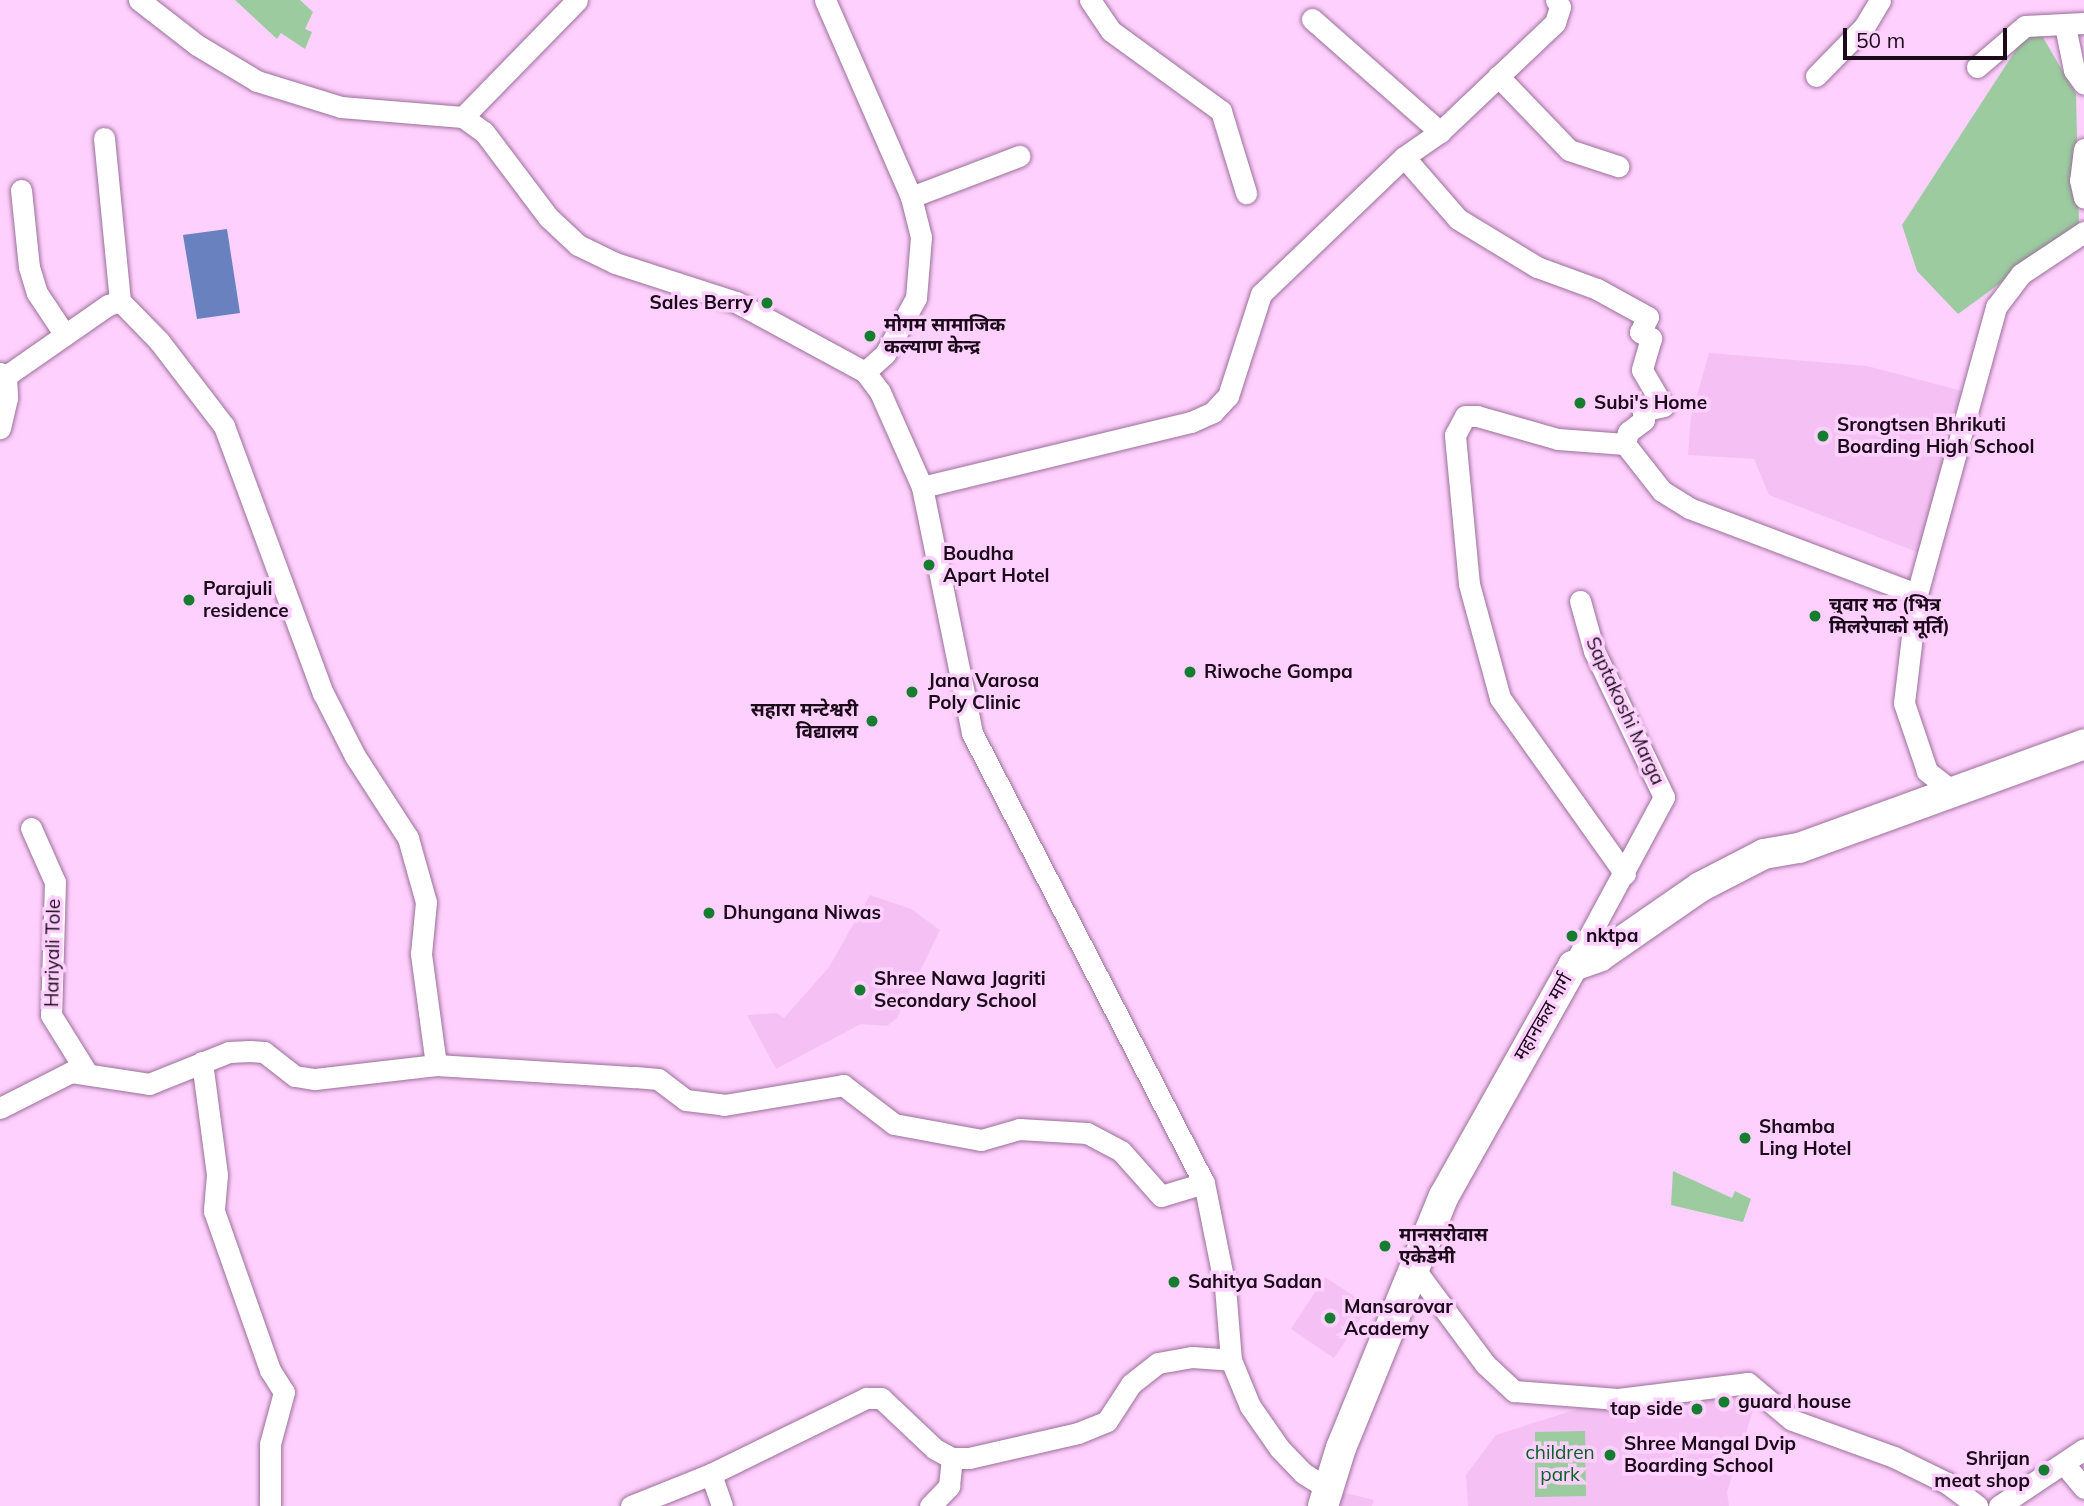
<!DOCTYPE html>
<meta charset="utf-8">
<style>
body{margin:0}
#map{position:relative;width:2084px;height:1506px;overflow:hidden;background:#fed0fd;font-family:Mulish,"Noto Sans Devanagari",sans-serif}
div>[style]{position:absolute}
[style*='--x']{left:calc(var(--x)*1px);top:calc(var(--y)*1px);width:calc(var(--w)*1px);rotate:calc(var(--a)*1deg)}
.built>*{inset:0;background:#f5c1f4}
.green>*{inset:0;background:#9bcb9f}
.water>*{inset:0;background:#6981be}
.roads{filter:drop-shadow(0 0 2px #9a7099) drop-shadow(0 0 2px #9a7099)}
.minor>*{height:21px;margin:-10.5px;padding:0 10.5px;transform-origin:10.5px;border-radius:10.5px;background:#fff}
.secondary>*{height:30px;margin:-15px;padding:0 15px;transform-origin:15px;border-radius:15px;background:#fff}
.dots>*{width:19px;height:19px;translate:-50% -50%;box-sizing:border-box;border:4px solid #fed0fd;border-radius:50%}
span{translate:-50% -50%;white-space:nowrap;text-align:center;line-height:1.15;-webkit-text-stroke:7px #fed0fd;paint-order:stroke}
.poi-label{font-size:19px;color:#1a0a1a;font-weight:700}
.right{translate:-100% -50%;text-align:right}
.left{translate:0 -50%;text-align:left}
.street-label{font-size:19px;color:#1a0a1a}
.park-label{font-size:19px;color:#00601f}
.scale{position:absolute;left:1843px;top:28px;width:164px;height:32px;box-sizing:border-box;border:4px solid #1a0a1a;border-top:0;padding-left:9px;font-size:21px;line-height:24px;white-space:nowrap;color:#1a0a1a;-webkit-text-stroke:5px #fed0fd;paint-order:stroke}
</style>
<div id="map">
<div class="built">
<div style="clip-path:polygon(1709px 353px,1867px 366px,1970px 393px,1922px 554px,1769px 495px,1754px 459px,1688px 455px,1691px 417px)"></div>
<div style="clip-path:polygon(870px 895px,911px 909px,940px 930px,897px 1018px,887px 1026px,861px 1024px,776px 1069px,747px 1015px,777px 1013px,784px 1018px,829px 967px)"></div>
<div style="clip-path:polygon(1325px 1277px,1369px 1306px,1334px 1358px,1291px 1329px)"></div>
<div style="clip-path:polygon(1679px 1394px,1756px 1401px,1727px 1492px,1729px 1506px,1468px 1506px,1466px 1475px,1496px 1435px,1590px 1405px,1653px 1408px,1675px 1416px)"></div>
<div style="clip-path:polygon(1337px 1491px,1374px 1500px,1372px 1506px,1332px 1506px)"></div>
</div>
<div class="green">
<div style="clip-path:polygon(235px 0,300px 0,313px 12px,305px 29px,312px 32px,305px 49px,281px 33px,277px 39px)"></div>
<div style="clip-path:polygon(2034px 22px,2076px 94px,2079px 226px,1958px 314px,1917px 271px,1902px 225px)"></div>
<div style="clip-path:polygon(1673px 1171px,1732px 1198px,1735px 1191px,1751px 1199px,1743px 1222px,1671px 1205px)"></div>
<div style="clip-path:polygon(1585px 1431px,1586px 1496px,1535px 1497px,1535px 1432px)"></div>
</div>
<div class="water">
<div style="clip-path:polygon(227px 229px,240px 313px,197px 319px,183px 235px)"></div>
</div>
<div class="roads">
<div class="minor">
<div style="--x:139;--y:0;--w:73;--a:37.8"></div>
<div style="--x:197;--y:45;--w:70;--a:31"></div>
<div style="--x:257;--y:81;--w:88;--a:17.2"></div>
<div style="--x:341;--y:107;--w:122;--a:4.7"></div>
<div style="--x:463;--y:117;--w:26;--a:36"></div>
<div style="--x:484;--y:132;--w:106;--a:53"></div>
<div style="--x:548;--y:217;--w:41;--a:43"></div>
<div style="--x:578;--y:245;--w:41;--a:25.9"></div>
<div style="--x:615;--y:263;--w:127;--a:17.9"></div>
<div style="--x:736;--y:302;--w:147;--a:28.5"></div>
<div style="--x:865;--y:372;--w:25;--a:53"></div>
<div style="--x:880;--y:392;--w:104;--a:66.1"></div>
<div style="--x:922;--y:487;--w:251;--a:78.5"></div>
<div style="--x:972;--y:733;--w:506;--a:62.73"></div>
<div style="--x:1204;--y:1183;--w:106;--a:78.6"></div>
<div style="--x:1225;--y:1287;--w:73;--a:85.3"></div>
<div style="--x:1231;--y:1360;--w:50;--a:67.6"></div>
<div style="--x:1250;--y:1406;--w:52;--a:55.1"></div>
<div style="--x:1280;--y:1449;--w:33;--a:46"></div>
<div style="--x:1303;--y:1473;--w:28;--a:32"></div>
<div style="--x:825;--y:0;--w:215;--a:66.4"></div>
<div style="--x:911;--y:197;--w:41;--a:76"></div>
<div style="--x:921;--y:237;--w:61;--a:94.7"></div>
<div style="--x:916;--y:298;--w:64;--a:119"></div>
<div style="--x:885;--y:354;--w:27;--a:138"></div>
<div style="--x:1090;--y:0;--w:37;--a:56"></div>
<div style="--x:1111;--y:31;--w:136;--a:36"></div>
<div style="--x:1221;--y:111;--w:86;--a:73"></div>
<div style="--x:1312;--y:19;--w:171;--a:41.4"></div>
<div style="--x:2065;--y:26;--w:45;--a:78.4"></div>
<div style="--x:2074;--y:70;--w:17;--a:54"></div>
<div style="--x:1977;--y:67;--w:63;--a:-40.5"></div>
<div style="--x:2025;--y:26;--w:59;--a:-2.9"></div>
<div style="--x:1498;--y:76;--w:103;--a:46.2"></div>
<div style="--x:1569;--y:150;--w:52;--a:18.1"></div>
<div style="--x:1816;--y:76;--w:69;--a:-45.6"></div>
<div style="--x:1864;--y:27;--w:31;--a:-59"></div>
<div style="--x:463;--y:117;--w:163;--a:-45.7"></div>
<div style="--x:104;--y:138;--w:164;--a:84.4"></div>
<div style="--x:2084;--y:149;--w:31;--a:97"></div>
<div style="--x:2080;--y:180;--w:18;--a:77"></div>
<div style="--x:1404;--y:157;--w:82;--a:48.9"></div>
<div style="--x:1458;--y:219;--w:92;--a:31.3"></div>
<div style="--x:1537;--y:267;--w:64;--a:20.1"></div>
<div style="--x:1597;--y:289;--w:58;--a:28.8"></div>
<div style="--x:1648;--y:317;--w:17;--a:118"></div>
<div style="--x:1640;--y:332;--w:13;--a:29"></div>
<div style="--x:1651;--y:338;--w:33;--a:106"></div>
<div style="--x:1642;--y:370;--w:42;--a:59.7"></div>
<div style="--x:1663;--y:406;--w:21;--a:166"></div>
<div style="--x:1643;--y:411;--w:9;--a:84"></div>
<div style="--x:1644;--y:420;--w:20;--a:143"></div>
<div style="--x:1628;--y:432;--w:12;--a:104"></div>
<div style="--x:1625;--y:444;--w:60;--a:51.8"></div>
<div style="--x:1662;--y:491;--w:32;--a:32"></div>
<div style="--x:1689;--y:508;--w:244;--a:20.7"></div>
<div style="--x:21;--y:190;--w:77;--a:84.1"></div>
<div style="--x:29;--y:267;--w:27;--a:73"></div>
<div style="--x:37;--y:293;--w:50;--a:56.3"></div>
<div style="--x:911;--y:197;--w:116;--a:-20.8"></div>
<div style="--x:0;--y:373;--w:7;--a:27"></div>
<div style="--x:6;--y:376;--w:22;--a:87"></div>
<div style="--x:7;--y:398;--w:31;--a:103"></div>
<div style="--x:6;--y:376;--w:124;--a:-34.8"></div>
<div style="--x:108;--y:305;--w:13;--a:-18"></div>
<div style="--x:120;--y:301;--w:56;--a:45.7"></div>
<div style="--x:159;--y:341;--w:107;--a:52.6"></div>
<div style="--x:224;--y:426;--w:285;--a:69.7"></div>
<div style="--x:323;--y:693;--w:71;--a:63.1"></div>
<div style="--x:355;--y:756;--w:98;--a:57.1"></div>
<div style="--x:408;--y:838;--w:66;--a:74.3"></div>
<div style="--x:426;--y:902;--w:52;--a:95.5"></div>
<div style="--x:421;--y:954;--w:112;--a:82.3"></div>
<div style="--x:922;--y:487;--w:277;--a:-13.6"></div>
<div style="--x:1191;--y:422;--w:24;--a:-24"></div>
<div style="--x:1213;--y:412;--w:22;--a:-47"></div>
<div style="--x:1228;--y:396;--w:107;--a:-72.1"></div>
<div style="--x:1261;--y:294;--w:198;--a:-43.8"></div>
<div style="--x:1404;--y:157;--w:44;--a:-34.8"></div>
<div style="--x:1440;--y:132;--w:158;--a:-43.5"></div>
<div style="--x:1555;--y:23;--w:17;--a:-73"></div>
<div style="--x:1560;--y:7;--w:8;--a:-120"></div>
<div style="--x:1951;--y:790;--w:31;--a:-142"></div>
<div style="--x:1927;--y:771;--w:72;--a:-108.7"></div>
<div style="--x:1904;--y:703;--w:110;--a:-83.2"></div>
<div style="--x:1917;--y:594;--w:298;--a:-74.6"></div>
<div style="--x:1996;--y:307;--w:41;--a:-52.9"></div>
<div style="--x:2021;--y:274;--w:76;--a:-33.7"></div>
<div style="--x:31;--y:828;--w:59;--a:66"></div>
<div style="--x:55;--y:882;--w:133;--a:91.7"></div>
<div style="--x:51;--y:1015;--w:68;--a:58.2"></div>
<div style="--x:1625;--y:874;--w:216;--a:-125.4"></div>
<div style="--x:1500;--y:698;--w:118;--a:-105.2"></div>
<div style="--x:1469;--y:584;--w:150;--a:-95.4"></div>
<div style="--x:1455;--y:435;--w:21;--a:-62"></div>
<div style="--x:1465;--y:416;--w:12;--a:0"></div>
<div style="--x:1477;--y:416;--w:84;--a:15.9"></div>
<div style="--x:1558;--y:439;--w:67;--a:4.3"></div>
<div style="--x:1573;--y:966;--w:192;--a:-61.7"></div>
<div style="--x:1664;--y:797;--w:162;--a:-115.6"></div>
<div style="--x:1594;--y:651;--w:52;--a:-105.6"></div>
<div style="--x:202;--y:1062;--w:114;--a:82.4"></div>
<div style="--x:217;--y:1175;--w:36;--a:95"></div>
<div style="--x:214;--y:1211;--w:169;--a:70.6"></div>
<div style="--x:270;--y:1370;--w:26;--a:58"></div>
<div style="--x:284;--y:1392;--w:54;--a:105.1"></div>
<div style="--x:270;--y:1444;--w:62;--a:90"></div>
<div style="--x:0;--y:1108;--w:80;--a:-26.9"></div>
<div style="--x:71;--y:1072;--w:79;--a:8.7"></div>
<div style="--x:149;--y:1084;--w:86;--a:-21.8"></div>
<div style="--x:229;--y:1052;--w:21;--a:-3"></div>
<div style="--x:250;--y:1051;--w:14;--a:4"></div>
<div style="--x:264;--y:1052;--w:39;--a:38"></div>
<div style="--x:295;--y:1076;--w:20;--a:9"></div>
<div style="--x:315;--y:1079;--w:122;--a:-6.6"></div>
<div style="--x:436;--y:1065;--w:199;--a:3.5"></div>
<div style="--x:635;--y:1077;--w:23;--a:5"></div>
<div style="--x:658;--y:1079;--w:35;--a:37"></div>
<div style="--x:686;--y:1100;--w:38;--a:7"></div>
<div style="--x:724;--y:1105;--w:121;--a:-9.5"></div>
<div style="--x:843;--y:1085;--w:64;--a:37.4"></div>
<div style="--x:894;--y:1124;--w:88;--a:10.4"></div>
<div style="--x:981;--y:1140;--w:40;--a:-16"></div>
<div style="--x:1019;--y:1129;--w:68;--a:3.4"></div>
<div style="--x:1087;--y:1133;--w:38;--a:28"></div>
<div style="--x:1121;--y:1151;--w:60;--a:48.4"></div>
<div style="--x:1161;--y:1196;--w:45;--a:-16.8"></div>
<div style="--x:1416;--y:1271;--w:116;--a:53.4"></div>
<div style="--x:1485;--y:1364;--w:40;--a:43"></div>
<div style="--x:1514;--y:1391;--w:104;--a:4.4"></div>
<div style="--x:1618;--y:1399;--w:131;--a:-7"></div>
<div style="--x:1748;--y:1383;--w:57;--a:40.1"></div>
<div style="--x:1792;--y:1420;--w:109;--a:19.9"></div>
<div style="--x:1894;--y:1457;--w:59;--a:26.1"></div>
<div style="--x:1947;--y:1483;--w:38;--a:37"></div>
<div style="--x:2064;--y:1464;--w:31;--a:50"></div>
<div style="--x:631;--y:1506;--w:86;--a:-21.8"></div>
<div style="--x:722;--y:1506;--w:34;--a:-109"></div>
<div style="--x:711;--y:1474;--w:173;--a:-26.1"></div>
<div style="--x:866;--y:1398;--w:15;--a:0"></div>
<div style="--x:881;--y:1398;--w:74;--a:43.4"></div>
<div style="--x:935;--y:1449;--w:19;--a:28"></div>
<div style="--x:952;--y:1458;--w:17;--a:0"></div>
<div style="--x:969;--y:1458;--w:112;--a:-12.9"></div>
<div style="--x:1078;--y:1433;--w:31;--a:-22"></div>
<div style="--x:1107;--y:1421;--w:44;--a:-57"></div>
<div style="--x:1131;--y:1384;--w:34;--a:-38"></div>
<div style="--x:1158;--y:1363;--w:35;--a:-10"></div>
<div style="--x:1192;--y:1357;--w:39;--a:4"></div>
<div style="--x:930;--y:1506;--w:28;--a:-46"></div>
<div style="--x:949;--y:1486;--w:28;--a:-84"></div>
<div style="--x:1999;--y:1506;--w:102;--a:-33.8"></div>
</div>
<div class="secondary">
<div style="--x:1323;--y:1506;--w:61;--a:-72.8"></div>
<div style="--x:1341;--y:1448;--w:272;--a:-67.8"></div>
<div style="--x:1444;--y:1196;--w:264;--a:-60.7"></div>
<div style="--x:1573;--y:966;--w:28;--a:-19"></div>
<div style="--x:1599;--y:957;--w:123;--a:-34.7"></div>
<div style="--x:1700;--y:887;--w:72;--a:-27.3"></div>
<div style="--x:1764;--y:854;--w:36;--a:-10"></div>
<div style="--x:1799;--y:848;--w:303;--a:-20"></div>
</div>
</div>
<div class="dots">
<div style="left:767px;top:303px;background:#167d30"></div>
<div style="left:870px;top:336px;background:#167d30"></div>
<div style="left:1580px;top:403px;background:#167d30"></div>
<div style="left:1823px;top:436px;background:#167d30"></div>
<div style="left:929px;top:565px;background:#167d30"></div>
<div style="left:189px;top:600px;background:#167d30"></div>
<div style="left:1815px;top:616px;background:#167d30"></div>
<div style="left:1190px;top:672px;background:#167d30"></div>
<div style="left:912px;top:692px;background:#167d30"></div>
<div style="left:872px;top:721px;background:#167d30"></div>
<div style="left:709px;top:913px;background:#167d30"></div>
<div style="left:1572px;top:936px;background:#167d30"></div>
<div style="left:860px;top:990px;background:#167d30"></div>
<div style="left:1745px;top:1138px;background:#167d30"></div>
<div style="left:1385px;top:1246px;background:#167d30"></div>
<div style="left:1174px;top:1282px;background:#167d30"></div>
<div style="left:1330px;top:1318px;background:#167d30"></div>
<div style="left:1724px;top:1402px;background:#167d30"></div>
<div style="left:1697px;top:1409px;background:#167d30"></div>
<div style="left:1610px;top:1455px;background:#167d30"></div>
<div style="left:2044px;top:1470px;background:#167d30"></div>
</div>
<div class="poi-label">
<span class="right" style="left:753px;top:303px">Sales Berry</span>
<span class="left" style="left:884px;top:336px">मोगम सामाजिक<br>कल्याण केन्द्र</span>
<span class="left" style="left:1594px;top:403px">Subi's Home</span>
<span class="left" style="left:1837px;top:436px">Srongtsen Bhrikuti<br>Boarding High School</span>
<span class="left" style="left:943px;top:565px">Boudha<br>Apart Hotel</span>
<span class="left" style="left:203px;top:600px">Parajuli<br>residence</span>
<span class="left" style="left:1829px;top:616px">चुवार मठ (भित्र<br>मिलरेपाको मूर्ति)</span>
<span class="left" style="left:1204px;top:672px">Riwoche Gompa</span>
<span class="left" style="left:928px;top:692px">Jana Varosa<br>Poly Clinic</span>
<span class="right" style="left:858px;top:721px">सहारा मन्टेश्वरी<br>विद्यालय</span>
<span class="left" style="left:723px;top:913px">Dhungana Niwas</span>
<span class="left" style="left:1586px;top:936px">nktpa</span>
<span class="left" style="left:874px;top:990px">Shree Nawa Jagriti<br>Secondary School</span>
<span class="left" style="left:1759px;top:1138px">Shamba<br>Ling Hotel</span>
<span class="left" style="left:1399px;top:1246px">मानसरोवास<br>एकेडेमी</span>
<span class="left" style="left:1188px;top:1282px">Sahitya Sadan</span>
<span class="left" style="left:1344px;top:1318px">Mansarovar<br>Academy</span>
<span class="left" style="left:1738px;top:1402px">guard house</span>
<span class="right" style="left:1683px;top:1409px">tap side</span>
<span class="left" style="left:1624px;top:1455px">Shree Mangal Dvip<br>Boarding School</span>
<span class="right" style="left:2030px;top:1470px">Shrijan<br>meat shop</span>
</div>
<div class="street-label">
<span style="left:1625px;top:711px;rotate:65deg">Saptakoshi Marga</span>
<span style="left:53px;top:953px;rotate:-89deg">Hariyali Tole</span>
<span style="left:1543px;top:1017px;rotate:-60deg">महानकल मार्ग</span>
</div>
<div class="park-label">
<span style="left:1560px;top:1464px">children<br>park</span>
</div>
<div class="scale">50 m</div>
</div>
